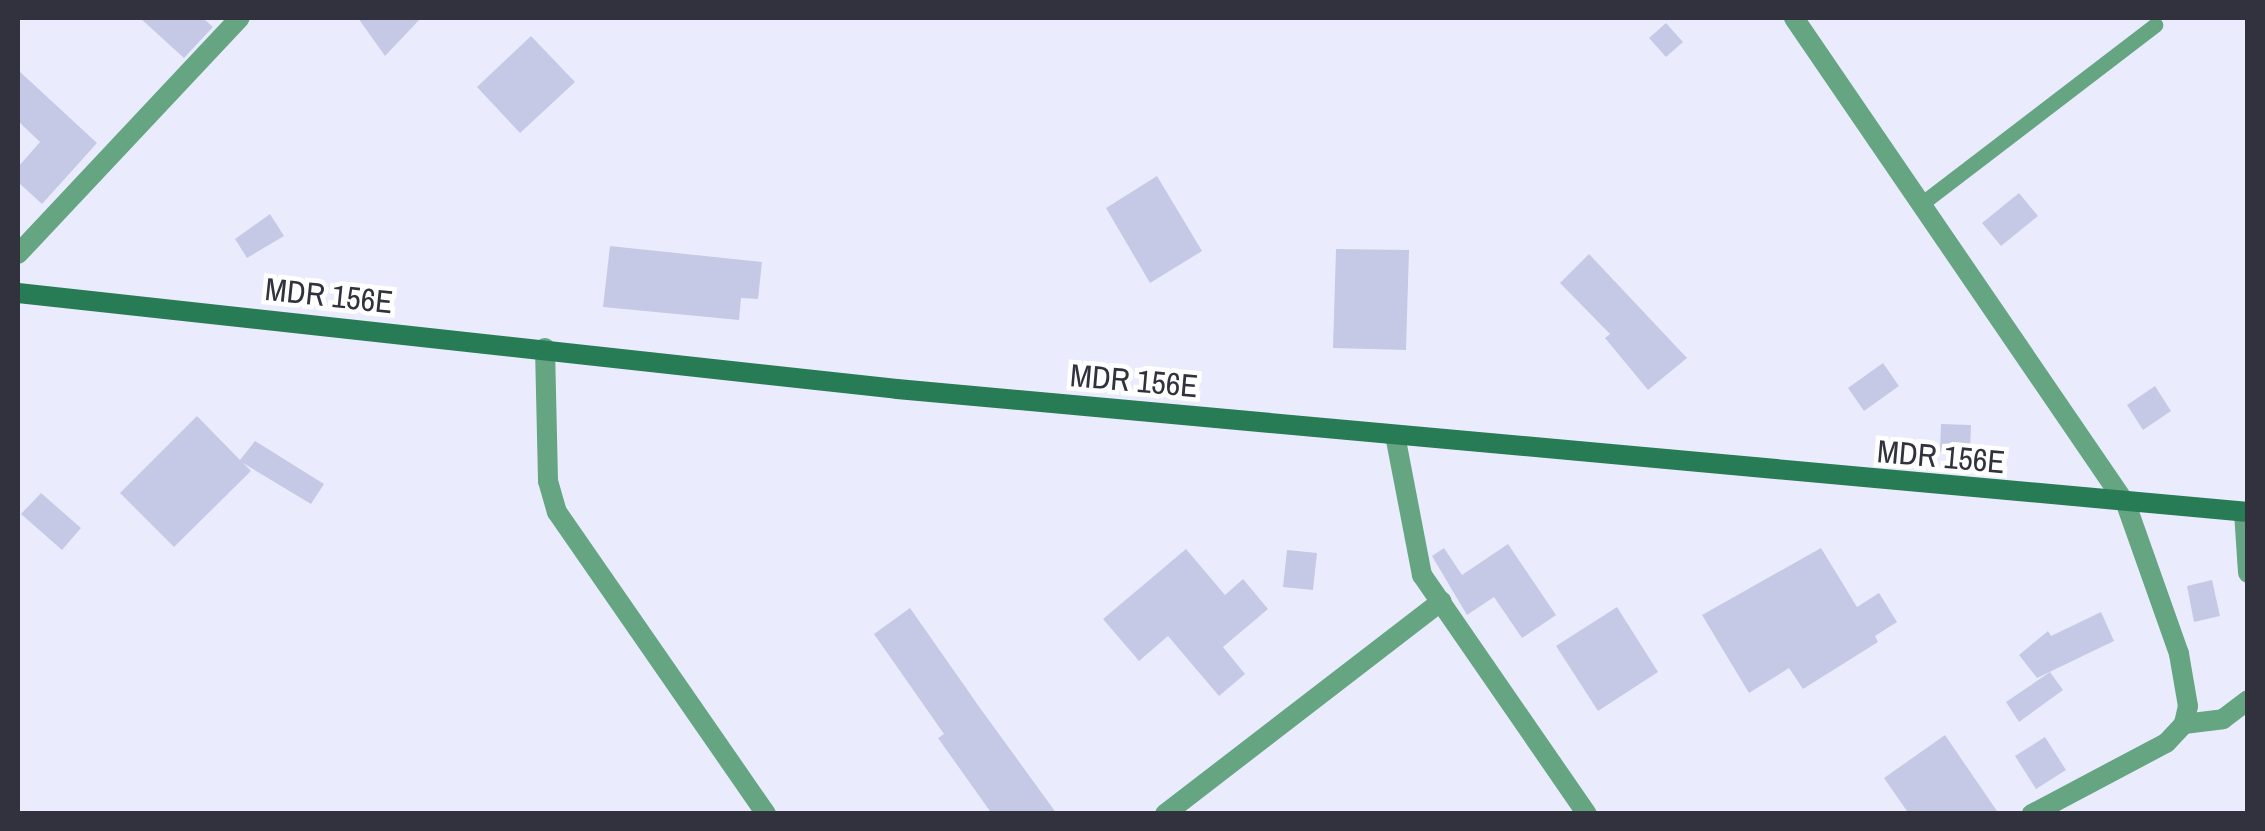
<!DOCTYPE html>
<style>
body{margin:0}
#map{position:relative;width:2265px;height:831px;overflow:hidden;background:#eaecfe;font-family:"Archivo Narrow",sans-serif}
div>[style]{position:absolute}
[style*='--x']{left:calc(var(--x)*1px);top:calc(var(--y)*1px);width:calc(var(--w)*1px);rotate:calc(var(--a)*1deg)}
.building>*{inset:0;background:#c6c9e6}
.service>*{height:15px;margin:-7.5px;padding:0 7.5px;transform-origin:7.5px;border-radius:7.5px;background:#65a582}
.minor>*{height:20px;margin:-10px;padding:0 10px;transform-origin:10px;border-radius:10px;background:#65a582}
.secondary>*{height:20px;margin:-10px;padding:0 10px;transform-origin:10px;border-radius:10px;background:#287c55}
span{translate:-50% -50%;white-space:nowrap;text-align:center;line-height:1.15;-webkit-text-stroke:9px #fff;paint-order:stroke}
.street-label{font-size:32px;color:#31323e}
.frame{position:absolute;inset:0;border:20px solid #31323e;pointer-events:none}
</style>
<div id="map">
<div class="building">
<div style="clip-path:polygon(140px 18px,203px 18px,213px 27px,184px 58px)"></div>
<div style="clip-path:polygon(358px 18px,421px 18px,385px 56px)"></div>
<div style="clip-path:polygon(1666px 23px,1683px 42px,1666px 57px,1649px 38px)"></div>
<div style="clip-path:polygon(531px 36px,575px 82px,520px 133px,477px 87px)"></div>
<div style="clip-path:polygon(18px 70px,97px 143px,42px 204px,18px 182px,18px 167px,40px 142px,18px 121px)"></div>
<div style="clip-path:polygon(1157px 176px,1202px 251px,1150px 283px,1106px 208px)"></div>
<div style="clip-path:polygon(2019px 193px,2038px 216px,2001px 246px,1982px 223px)"></div>
<div style="clip-path:polygon(270px 214px,284px 236px,247px 258px,235px 239px)"></div>
<div style="clip-path:polygon(610px 246px,762px 262px,758px 299px,741px 298px,739px 320px,603px 307px)"></div>
<div style="clip-path:polygon(1336px 249px,1409px 250px,1406px 350px,1333px 348px)"></div>
<div style="clip-path:polygon(1589px 254px,1687px 358px,1648px 390px,1605px 338px,1610px 334px,1560px 283px)"></div>
<div style="clip-path:polygon(1883px 363px,1899px 386px,1864px 411px,1848px 388px)"></div>
<div style="clip-path:polygon(2155px 386px,2171px 411px,2143px 430px,2127px 405px)"></div>
<div style="clip-path:polygon(197px 416px,240px 460px,255px 441px,324px 484px,311px 504px,243px 463px,251px 471px,174px 547px,120px 493px)"></div>
<div style="clip-path:polygon(1941px 424px,1971px 425px,1970px 452px,1940px 452px)"></div>
<div style="clip-path:polygon(41px 493px,81px 528px,62px 550px,21px 514px)"></div>
<div style="clip-path:polygon(1508px 544px,1556px 615px,1522px 638px,1494px 597px,1467px 615px,1432px 556px,1444px 548px,1462px 575px)"></div>
<div style="clip-path:polygon(1821px 548px,1857px 607px,1879px 593px,1897px 622px,1875px 636px,1878px 642px,1803px 689px,1789px 668px,1749px 693px,1702px 615px)"></div>
<div style="clip-path:polygon(1186px 549px,1225px 595px,1243px 579px,1268px 609px,1223px 647px,1245px 674px,1219px 696px,1168px 636px,1139px 661px,1103px 619px)"></div>
<div style="clip-path:polygon(1287px 550px,1317px 553px,1313px 590px,1283px 587px)"></div>
<div style="clip-path:polygon(2212px 580px,2220px 616px,2194px 622px,2187px 586px)"></div>
<div style="clip-path:polygon(1617px 607px,1658px 672px,1598px 711px,1556px 646px)"></div>
<div style="clip-path:polygon(910px 608px,980px 708px,1057px 814px,992px 814px,938px 738px,944px 734px,874px 634px)"></div>
<div style="clip-path:polygon(2101px 612px,2114px 641px,2037px 678px,2019px 655px,2048px 631px,2051px 636px)"></div>
<div style="clip-path:polygon(2050px 672px,2063px 690px,2019px 722px,2006px 702px)"></div>
<div style="clip-path:polygon(1945px 735px,1999px 814px,1909px 814px,1884px 778px)"></div>
<div style="clip-path:polygon(2045px 737px,2066px 770px,2036px 789px,2015px 756px)"></div>
</div>
<div class="service">
<div style="--x:1921;--y:204;--w:295;--a:-37.4"></div>
</div>
<div class="minor">
<div style="--x:1794;--y:18;--w:589;--a:55.66"></div>
<div style="--x:2126;--y:504;--w:159;--a:70.5"></div>
<div style="--x:2179;--y:654;--w:53;--a:80.2"></div>
<div style="--x:2188;--y:706;--w:18;--a:103"></div>
<div style="--x:2184;--y:724;--w:26;--a:133"></div>
<div style="--x:2166;--y:743;--w:152;--a:152.1"></div>
<div style="--x:18;--y:254;--w:324;--a:-46.8"></div>
<div style="--x:545;--y:348;--w:133;--a:88.7"></div>
<div style="--x:548;--y:481;--w:32;--a:74"></div>
<div style="--x:557;--y:512;--w:367;--a:55.3"></div>
<div style="--x:1395;--y:435;--w:143;--a:79.1"></div>
<div style="--x:1422;--y:575;--w:290;--a:55.4"></div>
<div style="--x:2244;--y:512;--w:61;--a:86.2"></div>
<div style="--x:2184;--y:724;--w:39;--a:-7"></div>
<div style="--x:2223;--y:719;--w:31;--a:-37"></div>
<div style="--x:1165;--y:814;--w:349;--a:-37.6"></div>
</div>
<div class="secondary">
<div style="--x:18;--y:293;--w:884;--a:6.23"></div>
<div style="--x:897;--y:389;--w:1357;--a:5.2"></div>
</div>
<div class="street-label">
<span style="left:329px;top:296px;rotate:6deg">MDR 156E</span>
<span style="left:1134px;top:381px;rotate:5deg">MDR 156E</span>
<span style="left:1941px;top:457px;rotate:5deg">MDR 156E</span>
</div>
<div class="frame"></div>
</div>
